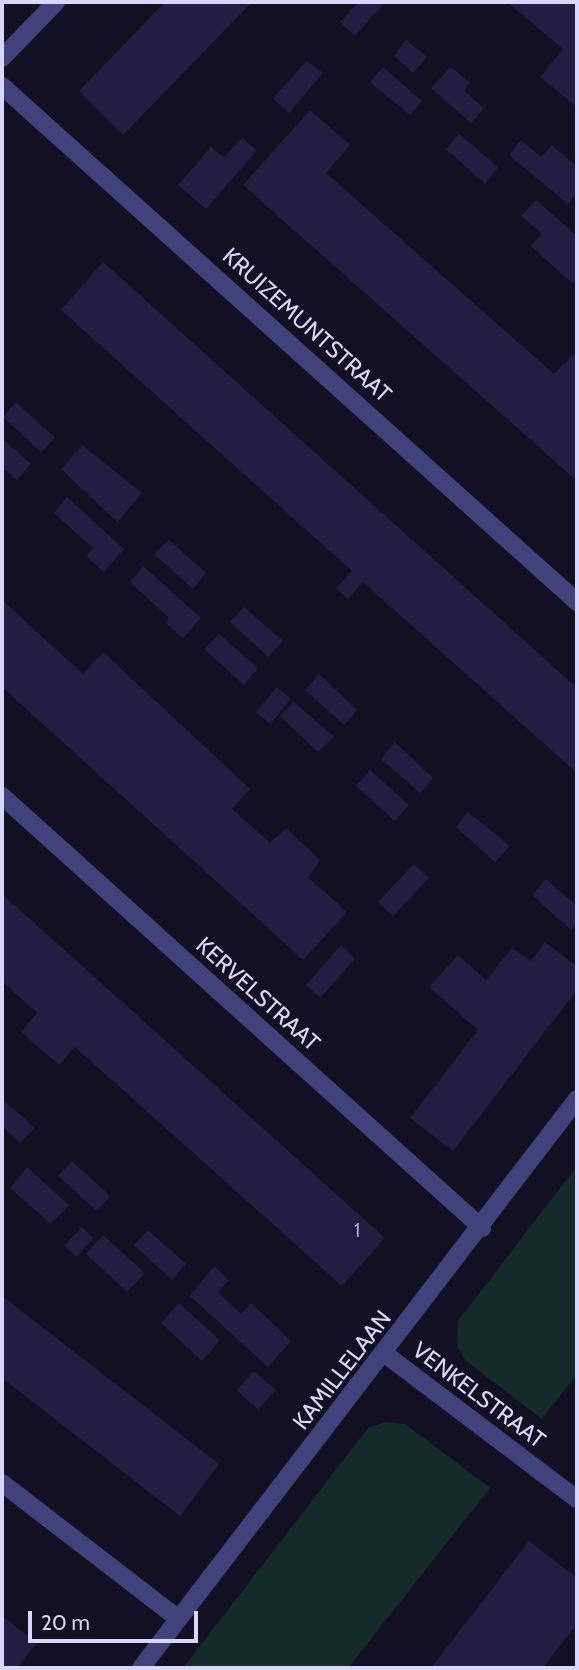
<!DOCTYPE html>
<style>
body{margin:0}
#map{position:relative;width:579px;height:1670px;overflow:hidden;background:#131123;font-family:Cabin,sans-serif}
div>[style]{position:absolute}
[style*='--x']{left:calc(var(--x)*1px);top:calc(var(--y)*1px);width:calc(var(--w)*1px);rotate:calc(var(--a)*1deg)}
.green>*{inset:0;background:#152c2a}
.building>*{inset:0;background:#241f42}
.minor>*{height:18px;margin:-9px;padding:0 9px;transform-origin:9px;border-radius:9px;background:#42437c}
span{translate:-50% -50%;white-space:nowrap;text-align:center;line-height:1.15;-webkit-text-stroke:6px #131123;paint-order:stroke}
.number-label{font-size:19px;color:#acaacc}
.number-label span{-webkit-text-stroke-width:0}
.street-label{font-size:23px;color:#d9d8fa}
.frame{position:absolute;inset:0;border:4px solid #d9d8fa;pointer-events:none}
.scale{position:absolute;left:28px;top:1611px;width:170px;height:32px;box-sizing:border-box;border:4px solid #d9d8fa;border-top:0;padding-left:9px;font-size:21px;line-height:24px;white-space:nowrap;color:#d9d8fa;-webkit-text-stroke:5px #131123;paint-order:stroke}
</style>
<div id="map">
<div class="green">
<div style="clip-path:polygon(577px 1166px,577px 1374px,542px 1419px,465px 1360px,457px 1346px,458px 1321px)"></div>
<div style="clip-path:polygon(385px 1422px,405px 1424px,490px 1488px,348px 1668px,183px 1668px,368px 1428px)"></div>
</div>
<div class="building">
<div style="clip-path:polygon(165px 2px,252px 2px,123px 135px,79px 91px)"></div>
<div style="clip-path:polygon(358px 2px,385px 2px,355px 36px,340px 22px)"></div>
<div style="clip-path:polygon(507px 2px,577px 2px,577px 107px,540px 77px,563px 49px)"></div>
<div style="clip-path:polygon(406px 40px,427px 57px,413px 73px,394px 56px)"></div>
<div style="clip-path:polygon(307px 61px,323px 73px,289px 113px,273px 98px)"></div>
<div style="clip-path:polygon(383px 67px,422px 101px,410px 115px,370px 82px)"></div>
<div style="clip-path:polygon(451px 67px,470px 83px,464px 91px,484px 108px,471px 123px,431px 88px)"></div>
<div style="clip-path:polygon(310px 110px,350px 145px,326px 173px,554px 374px,577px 351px,577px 481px,243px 185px)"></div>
<div style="clip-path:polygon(459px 134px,498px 167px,485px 184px,446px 149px)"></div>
<div style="clip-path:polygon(242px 138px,257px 150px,206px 209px,178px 185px,211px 147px,224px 157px)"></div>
<div style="clip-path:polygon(521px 140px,541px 157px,552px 145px,577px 167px,577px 193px,568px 204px,509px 155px)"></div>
<div style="clip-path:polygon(536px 200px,577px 236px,577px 278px,573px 284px,531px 246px,542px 233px,521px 216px)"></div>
<div style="clip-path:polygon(103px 262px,577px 688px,577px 773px,363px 582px,348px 599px,336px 588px,352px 571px,61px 310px)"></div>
<div style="clip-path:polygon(16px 402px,55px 438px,41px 452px,3px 417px)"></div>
<div style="clip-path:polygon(2px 438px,31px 464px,17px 480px,2px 467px)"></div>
<div style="clip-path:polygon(82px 445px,142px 493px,117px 522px,61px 469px)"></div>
<div style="clip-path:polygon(67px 497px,124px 549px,104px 572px,86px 556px,93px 548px,54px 513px)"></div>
<div style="clip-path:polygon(169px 540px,206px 573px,193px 589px,154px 554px)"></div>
<div style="clip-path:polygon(143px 566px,201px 618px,183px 638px,167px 624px,168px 617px,130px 582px)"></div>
<div style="clip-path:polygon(2px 600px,83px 674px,103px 652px,250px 789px,232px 809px,270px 843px,286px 828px,320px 860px,308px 877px,347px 912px,303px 960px,2px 687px)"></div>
<div style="clip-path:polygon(244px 607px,283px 641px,268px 657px,230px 622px)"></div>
<div style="clip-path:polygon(219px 634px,258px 668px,244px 685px,204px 649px)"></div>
<div style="clip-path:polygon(319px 674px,357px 710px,344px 725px,305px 690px)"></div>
<div style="clip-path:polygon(277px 687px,291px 699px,270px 724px,256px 712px)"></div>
<div style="clip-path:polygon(294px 702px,334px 737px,318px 752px,280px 716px)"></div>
<div style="clip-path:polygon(395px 742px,433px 778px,420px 793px,381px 759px)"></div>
<div style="clip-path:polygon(370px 770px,409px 805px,395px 821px,356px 786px)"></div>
<div style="clip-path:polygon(468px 812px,510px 846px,495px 862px,456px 827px)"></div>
<div style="clip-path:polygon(414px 864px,429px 878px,393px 916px,378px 902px)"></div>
<div style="clip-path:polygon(546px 879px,577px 906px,577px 923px,571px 930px,532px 895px)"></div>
<div style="clip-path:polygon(2px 894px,385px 1238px,342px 1286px,75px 1047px,59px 1065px,21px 1032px,37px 1013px,2px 981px)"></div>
<div style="clip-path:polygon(545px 942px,577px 967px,577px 990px,453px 1151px,410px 1118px,478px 1030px,429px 987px,458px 955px,486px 980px,512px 948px,531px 961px)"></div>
<div style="clip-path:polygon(341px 945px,355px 959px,320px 998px,306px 985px)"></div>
<div style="clip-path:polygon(2px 1099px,35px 1128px,20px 1143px,2px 1126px)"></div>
<div style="clip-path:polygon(72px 1161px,110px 1196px,97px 1211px,58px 1176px)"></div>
<div style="clip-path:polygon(27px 1167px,69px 1205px,51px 1224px,10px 1188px)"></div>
<div style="clip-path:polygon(82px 1227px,93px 1238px,77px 1257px,64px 1246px)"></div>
<div style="clip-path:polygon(148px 1230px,186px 1264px,172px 1280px,134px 1245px)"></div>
<div style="clip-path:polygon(103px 1235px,145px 1273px,127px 1292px,86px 1254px)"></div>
<div style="clip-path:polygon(214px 1266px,229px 1280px,218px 1292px,241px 1314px,251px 1303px,291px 1341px,268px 1367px,190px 1296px)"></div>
<div style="clip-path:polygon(2px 1296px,219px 1464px,180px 1516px,2px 1378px)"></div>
<div style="clip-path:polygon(179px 1303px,220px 1340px,202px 1361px,161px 1323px)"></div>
<div style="clip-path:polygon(254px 1371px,276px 1390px,258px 1410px,237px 1390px)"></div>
<div style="clip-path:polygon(529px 1541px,577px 1578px,577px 1624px,543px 1668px,431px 1668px)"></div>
<div style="clip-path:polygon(2px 1616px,37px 1643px,17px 1668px,2px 1668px)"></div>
</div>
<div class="minor">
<div style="--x:2;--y:58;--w:78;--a:-46"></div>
<div style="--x:2;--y:86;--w:773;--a:41.9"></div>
<div style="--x:2;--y:796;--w:646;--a:41.99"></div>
<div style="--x:385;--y:1354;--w:241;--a:37.1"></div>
<div style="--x:2;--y:1483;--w:220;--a:37.6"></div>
<div style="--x:141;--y:1668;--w:717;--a:-52.54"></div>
</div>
<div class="number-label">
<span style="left:357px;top:1231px">1</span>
</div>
<div class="street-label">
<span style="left:307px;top:325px;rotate:42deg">KRUIZEMUNTSTRAAT</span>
<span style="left:258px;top:994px;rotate:42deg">KERVELSTRAAT</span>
<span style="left:342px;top:1370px;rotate:-52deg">KAMILLELAAN</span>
<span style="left:479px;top:1395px;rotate:37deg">VENKELSTRAAT</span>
</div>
<div class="frame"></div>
<div class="scale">20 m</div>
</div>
